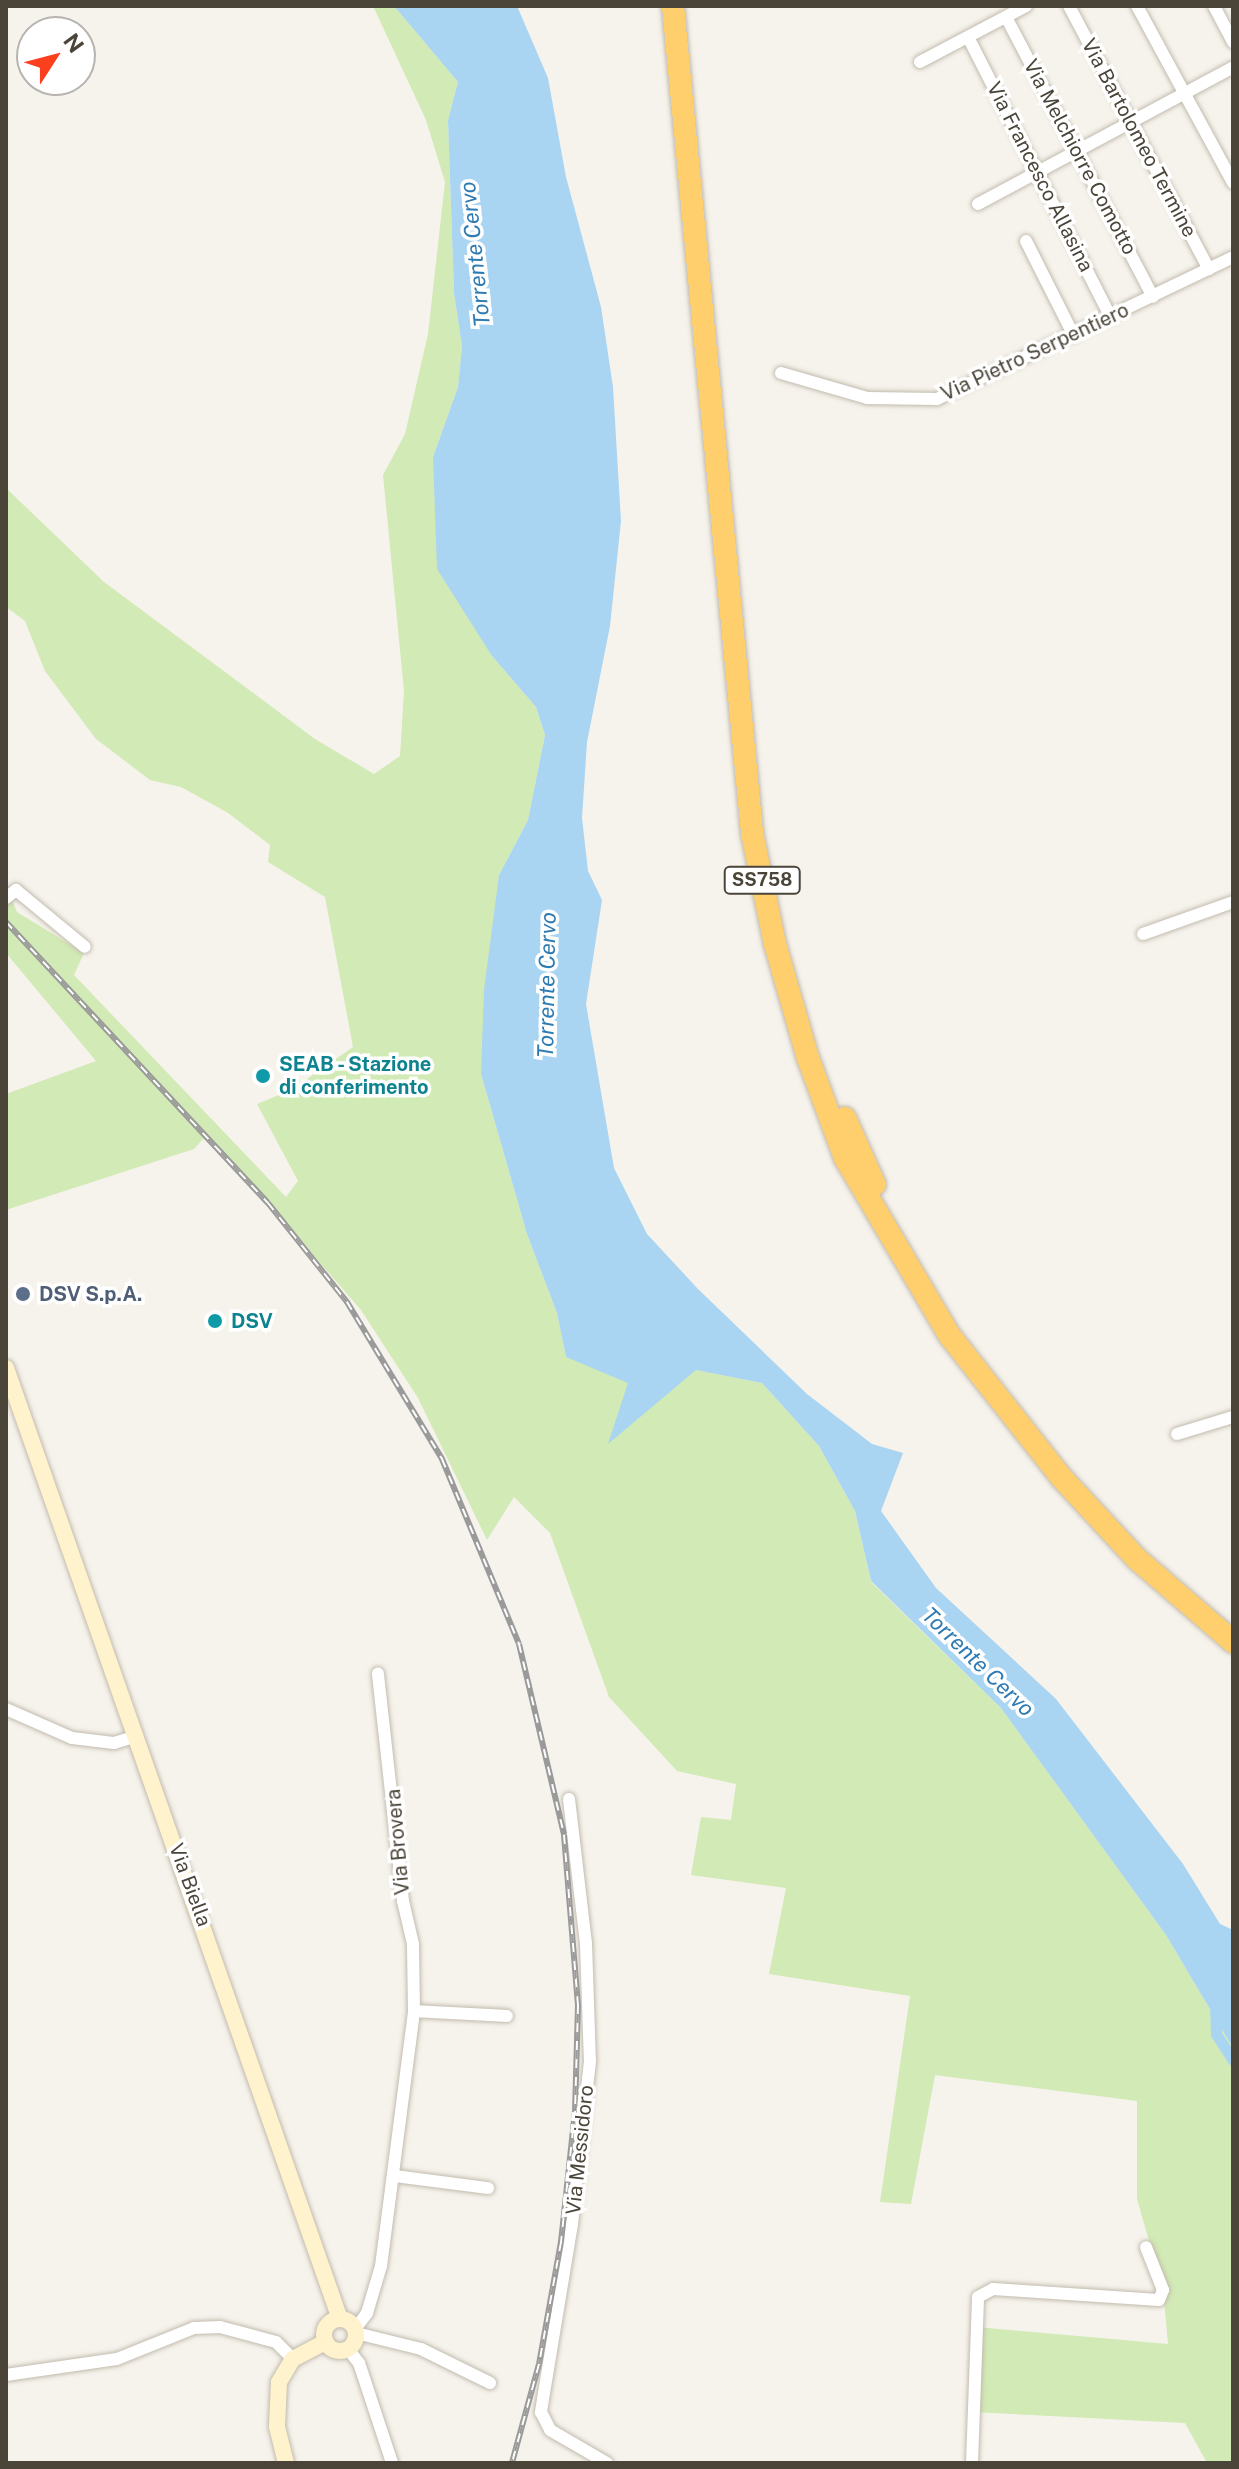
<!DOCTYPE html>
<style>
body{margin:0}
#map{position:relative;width:1239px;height:2469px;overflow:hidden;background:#f6f3ec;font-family:"Public Sans",sans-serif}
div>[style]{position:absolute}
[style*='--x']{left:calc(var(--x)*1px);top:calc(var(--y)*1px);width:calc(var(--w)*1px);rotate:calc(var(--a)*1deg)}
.green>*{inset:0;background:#d2eab5}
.water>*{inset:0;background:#a9d4f2}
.canal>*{height:11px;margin:-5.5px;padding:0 5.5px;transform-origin:5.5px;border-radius:5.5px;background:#a9d4f2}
.roads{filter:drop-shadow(0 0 2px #c2bbae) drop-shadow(0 0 2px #c2bbae)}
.street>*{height:12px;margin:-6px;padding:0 6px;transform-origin:6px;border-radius:6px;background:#fff}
.secondary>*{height:16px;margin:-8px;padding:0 8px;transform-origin:8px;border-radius:8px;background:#fff3cd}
.secondary>.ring{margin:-8px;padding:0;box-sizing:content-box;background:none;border:16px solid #fff3cd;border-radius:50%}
.highway>*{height:22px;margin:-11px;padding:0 11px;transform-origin:11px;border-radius:11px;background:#ffcf6e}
.rail>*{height:6px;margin-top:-3px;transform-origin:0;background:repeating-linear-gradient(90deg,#fff 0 9px,#9a9a9a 0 18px);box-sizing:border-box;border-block:2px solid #9a9a9a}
.dots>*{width:22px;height:22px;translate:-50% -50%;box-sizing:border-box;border:4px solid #fff;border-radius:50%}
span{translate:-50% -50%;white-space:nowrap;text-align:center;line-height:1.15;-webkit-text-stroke:7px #fff;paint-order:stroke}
.shield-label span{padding:2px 6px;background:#fff;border:2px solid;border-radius:6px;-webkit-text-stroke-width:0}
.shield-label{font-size:18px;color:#4b4439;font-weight:700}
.street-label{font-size:20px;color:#4b4439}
.culture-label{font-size:20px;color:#0d838f;font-weight:700}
.left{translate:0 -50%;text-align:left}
.service-label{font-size:20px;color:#4e5e75;font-weight:700}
.water-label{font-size:22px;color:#2e7ab2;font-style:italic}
.frame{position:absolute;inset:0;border:8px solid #4b4439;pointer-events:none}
.north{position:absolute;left:16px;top:16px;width:80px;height:80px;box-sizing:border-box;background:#fff;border:2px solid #b7b4b0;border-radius:50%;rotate:54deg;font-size:22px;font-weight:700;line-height:32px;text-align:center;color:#4b4439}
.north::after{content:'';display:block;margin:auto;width:28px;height:36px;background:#fc3f1d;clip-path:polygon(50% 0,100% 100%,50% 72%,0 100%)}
</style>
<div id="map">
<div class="green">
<div style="clip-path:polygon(373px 6px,394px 6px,458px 82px,448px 120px,454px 293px,462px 346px,458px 387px,433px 457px,492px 656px,536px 707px,545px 735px,528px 820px,499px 875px,481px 1074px,527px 1234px,557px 1313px,566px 1357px,697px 1370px,762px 1383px,819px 1446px,855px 1511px,871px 1582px,1001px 1708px,1166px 1935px,1233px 2048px,1233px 2463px,1207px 2463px,1185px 2423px,973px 2412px,976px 2327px,1168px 2344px,1163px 2290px,1137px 2199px,1137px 2101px,935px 2075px,911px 2204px,880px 2202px,910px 1996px,769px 1974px,786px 1888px,691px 1875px,701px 1817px,731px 1820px,736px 1784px,677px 1771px,609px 1697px,550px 1533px,514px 1497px,487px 1540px,418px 1398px,361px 1310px,219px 1147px,203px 1139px,194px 1149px,6px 1210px,6px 1094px,96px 1061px,6px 953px,6px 886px,17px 912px,84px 953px,74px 975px,286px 1197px,298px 1181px,257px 1104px,291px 1090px,353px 1047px,325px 897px,268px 862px,270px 845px,228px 813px,181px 787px,150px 780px,96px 739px,45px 671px,25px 621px,6px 607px,6px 488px,104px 582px,315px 739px,374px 774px,400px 756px,404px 691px,383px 475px,405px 434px,428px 334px,445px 182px,426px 120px)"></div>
</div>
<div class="water">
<div style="clip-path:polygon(394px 6px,517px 6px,548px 78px,566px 177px,601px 307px,613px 387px,621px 521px,610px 626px,587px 742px,582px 818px,588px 871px,602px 900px,586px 1004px,614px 1168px,647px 1234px,698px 1289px,807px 1394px,872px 1444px,903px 1453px,881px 1511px,936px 1588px,1056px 1699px,1183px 1864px,1220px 1924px,1233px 1930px,1233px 2048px,1166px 1935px,1001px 1708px,871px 1581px,855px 1511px,819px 1446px,762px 1383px,696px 1370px,608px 1444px,628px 1383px,566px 1357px,557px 1313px,527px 1234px,481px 1074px,484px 990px,499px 875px,528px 820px,545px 735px,536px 707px,492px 656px,437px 569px,433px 457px,458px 387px,462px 346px,454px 293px,448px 120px,458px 82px)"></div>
</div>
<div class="canal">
<div style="--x:1215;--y:2004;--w:30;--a:88"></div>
<div style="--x:1216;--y:2034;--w:31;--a:57"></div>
</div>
<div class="roads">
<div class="street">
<div style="--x:1069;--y:6;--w:298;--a:62"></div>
<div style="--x:1137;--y:6;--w:201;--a:61.5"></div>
<div style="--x:1214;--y:6;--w:41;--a:62.2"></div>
<div style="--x:1006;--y:17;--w:316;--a:62.3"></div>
<div style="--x:968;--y:37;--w:315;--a:63"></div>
<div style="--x:920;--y:62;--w:120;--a:-27.8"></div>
<div style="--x:978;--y:204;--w:289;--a:-28.2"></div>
<div style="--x:1026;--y:241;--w:106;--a:63.2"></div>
<div style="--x:781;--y:373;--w:90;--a:16.2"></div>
<div style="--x:867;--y:398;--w:70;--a:0.8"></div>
<div style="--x:937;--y:399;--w:328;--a:-25.6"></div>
<div style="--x:6;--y:898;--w:13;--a:-39"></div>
<div style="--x:16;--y:890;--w:89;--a:39.6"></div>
<div style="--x:1143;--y:934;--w:96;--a:-19.6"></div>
<div style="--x:1177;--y:1434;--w:59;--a:-16.9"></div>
<div style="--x:6;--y:1709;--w:72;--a:23.7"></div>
<div style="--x:72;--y:1738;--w:42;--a:6.8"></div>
<div style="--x:114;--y:1743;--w:24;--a:-17"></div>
<div style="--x:569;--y:1799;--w:145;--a:83.3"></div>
<div style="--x:586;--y:1943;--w:118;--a:88.1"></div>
<div style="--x:590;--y:2061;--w:164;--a:96.3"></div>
<div style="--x:572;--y:2224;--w:191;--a:99.4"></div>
<div style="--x:541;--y:2412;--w:20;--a:63"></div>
<div style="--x:550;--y:2430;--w:66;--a:30.1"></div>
<div style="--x:414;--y:2011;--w:93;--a:3.1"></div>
<div style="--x:395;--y:2176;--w:94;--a:7.4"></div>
<div style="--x:355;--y:2329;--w:20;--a:-53"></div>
<div style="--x:367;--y:2313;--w:49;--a:-73.4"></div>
<div style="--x:381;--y:2266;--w:257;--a:-82.6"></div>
<div style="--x:414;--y:2011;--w:67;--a:-90.9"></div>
<div style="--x:413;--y:1944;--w:44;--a:-103.1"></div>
<div style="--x:403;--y:1901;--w:229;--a:-96.3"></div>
<div style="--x:356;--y:2333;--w:67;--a:13.8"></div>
<div style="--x:421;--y:2349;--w:77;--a:26.2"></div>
<div style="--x:348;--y:2349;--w:18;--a:52"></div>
<div style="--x:359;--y:2363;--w:105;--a:71.7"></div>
<div style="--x:6;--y:2375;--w:112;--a:-8.2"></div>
<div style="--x:117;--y:2359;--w:83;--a:-21.9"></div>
<div style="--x:194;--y:2328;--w:26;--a:-2"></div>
<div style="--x:220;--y:2327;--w:58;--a:15"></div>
<div style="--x:276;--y:2342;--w:24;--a:45"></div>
<div style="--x:972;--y:2463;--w:166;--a:-87.9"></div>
<div style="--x:978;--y:2297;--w:17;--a:-28"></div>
<div style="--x:993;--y:2289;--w:166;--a:3.8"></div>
<div style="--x:1159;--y:2300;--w:11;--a:-68"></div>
<div style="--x:1163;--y:2290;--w:46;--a:-111.6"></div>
</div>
<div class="secondary">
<div style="--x:6;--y:1368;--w:1008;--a:70.65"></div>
<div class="ring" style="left:324px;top:2319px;width:16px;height:16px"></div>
<div style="--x:286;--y:2463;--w:38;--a:-104"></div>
<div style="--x:277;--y:2426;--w:44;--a:-87.4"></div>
<div style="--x:279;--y:2382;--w:27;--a:-59"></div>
<div style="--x:293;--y:2359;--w:36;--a:-28"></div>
</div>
<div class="highway">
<div style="--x:673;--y:6;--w:831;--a:84.54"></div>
<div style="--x:752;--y:833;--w:113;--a:78.3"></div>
<div style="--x:775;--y:944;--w:119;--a:73.9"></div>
<div style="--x:808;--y:1058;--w:107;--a:69.7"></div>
<div style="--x:845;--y:1158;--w:207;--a:59.5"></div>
<div style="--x:950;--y:1336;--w:179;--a:51.8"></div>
<div style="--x:1061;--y:1477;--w:112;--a:47.2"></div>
<div style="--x:1137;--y:1559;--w:127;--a:40.8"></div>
<div style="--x:845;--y:1118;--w:73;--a:65.9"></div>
</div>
</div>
<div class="rail">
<div style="--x:6;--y:922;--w:384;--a:47"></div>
<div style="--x:268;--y:1203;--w:127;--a:51.4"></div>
<div style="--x:347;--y:1302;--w:184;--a:58.8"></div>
<div style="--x:442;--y:1459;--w:200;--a:67.4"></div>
<div style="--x:519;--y:1644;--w:196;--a:76.7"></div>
<div style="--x:564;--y:1835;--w:171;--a:85.3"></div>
<div style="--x:578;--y:2005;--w:106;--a:91.6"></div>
<div style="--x:575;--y:2111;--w:132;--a:96.1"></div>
<div style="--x:561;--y:2242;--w:124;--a:100.2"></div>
<div style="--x:539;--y:2364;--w:103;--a:105.3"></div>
</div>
<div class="dots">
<div style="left:263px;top:1076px;background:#0f9aa8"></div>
<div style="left:23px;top:1294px;background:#5c6f8a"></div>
<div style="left:215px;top:1321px;background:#0f9aa8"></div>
</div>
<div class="shield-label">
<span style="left:762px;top:880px">SS758</span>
</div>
<div class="street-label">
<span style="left:1139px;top:138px;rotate:62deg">Via Bartolomeo Termine</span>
<span style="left:1080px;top:157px;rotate:62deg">Via Melchiorre Comotto</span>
<span style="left:1040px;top:177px;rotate:63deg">Via Francesco Allasina</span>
<span style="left:1035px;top:352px;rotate:-25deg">Via Pietro Serpentiero</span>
<span style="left:398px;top:1842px;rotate:-95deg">Via Brovera</span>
<span style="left:190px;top:1885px;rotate:70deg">Via Biella</span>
<span style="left:580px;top:2150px;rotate:-84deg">Via Messidoro</span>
</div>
<div class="culture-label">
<span class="left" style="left:279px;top:1076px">SEAB - Stazione<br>di conferimento</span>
<span class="left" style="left:231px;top:1321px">DSV</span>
</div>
<div class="service-label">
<span class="left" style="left:39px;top:1294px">DSV S.p.A.</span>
</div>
<div class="water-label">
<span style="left:475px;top:254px;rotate:-96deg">Torrente Cervo</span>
<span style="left:547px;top:985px;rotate:-89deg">Torrente Cervo</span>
<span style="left:978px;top:1662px;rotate:44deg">Torrente Cervo</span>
</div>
<div class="frame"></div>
<div class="north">N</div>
</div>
